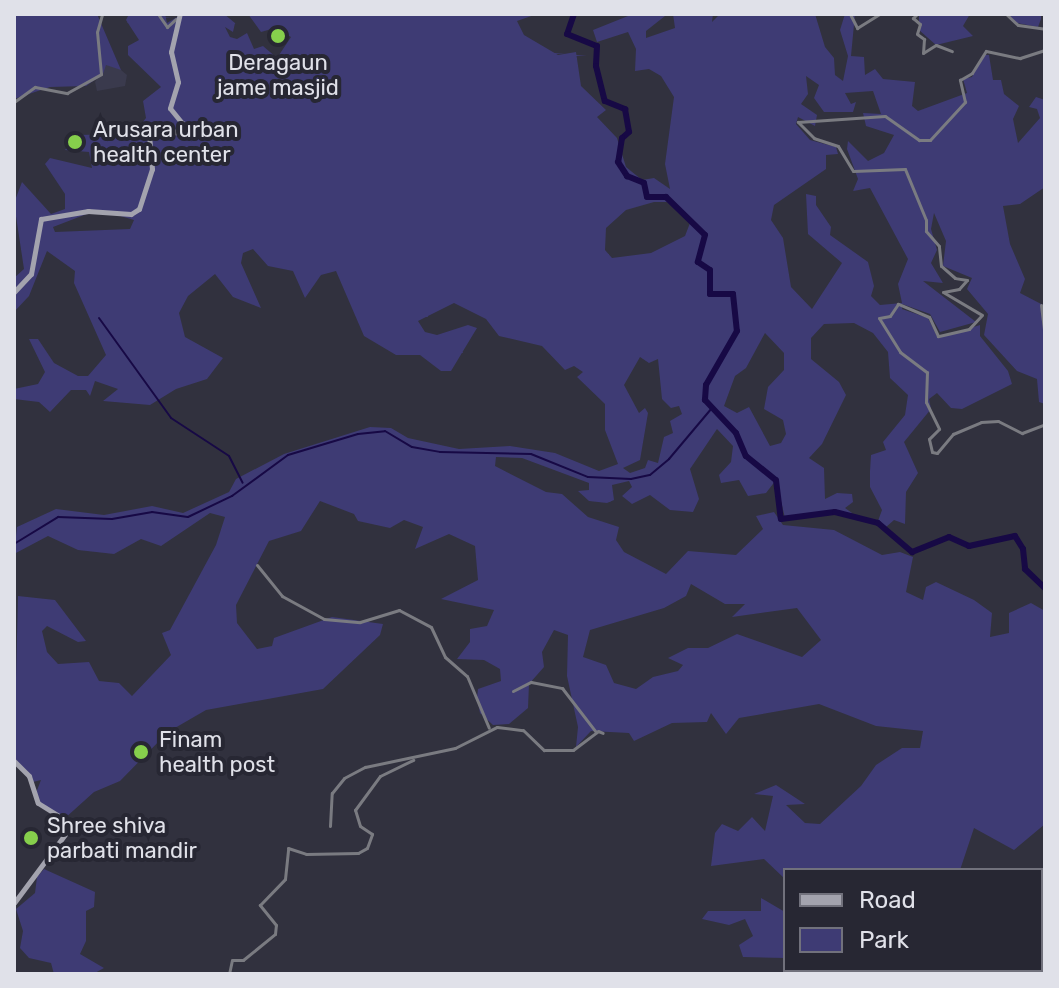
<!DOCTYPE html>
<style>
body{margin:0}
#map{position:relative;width:1059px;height:988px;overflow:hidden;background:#31313e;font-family:Rubik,sans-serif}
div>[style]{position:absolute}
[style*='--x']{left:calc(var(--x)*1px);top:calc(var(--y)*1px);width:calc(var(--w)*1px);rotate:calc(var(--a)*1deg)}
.built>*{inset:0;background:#3a3a4d}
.green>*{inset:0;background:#3e3b74}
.stream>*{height:2px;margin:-1px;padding:0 1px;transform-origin:1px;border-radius:1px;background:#170945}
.river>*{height:6px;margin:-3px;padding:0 3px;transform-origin:3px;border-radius:3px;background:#170945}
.minor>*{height:3px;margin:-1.5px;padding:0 1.5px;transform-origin:1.5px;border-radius:1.5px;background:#7a7b81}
.secondary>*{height:5px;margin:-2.5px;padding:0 2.5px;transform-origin:2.5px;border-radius:2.5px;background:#a3a3ae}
.dots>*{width:22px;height:22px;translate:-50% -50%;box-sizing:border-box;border:4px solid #272733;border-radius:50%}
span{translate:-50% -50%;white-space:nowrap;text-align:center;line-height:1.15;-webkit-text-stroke:8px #272733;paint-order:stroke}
.poi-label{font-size:22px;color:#e0e1e9}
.left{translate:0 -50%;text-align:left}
.frame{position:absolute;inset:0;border:16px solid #e0e1e9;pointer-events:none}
.legend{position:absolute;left:783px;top:868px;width:260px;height:104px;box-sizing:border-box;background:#272733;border:2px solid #71717c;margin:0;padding:10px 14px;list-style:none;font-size:24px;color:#e0e1e9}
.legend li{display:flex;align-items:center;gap:16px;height:40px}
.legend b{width:40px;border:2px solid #71717c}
</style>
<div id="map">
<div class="built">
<div style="clip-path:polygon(114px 64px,127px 75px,125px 86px,97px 91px,95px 82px,105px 65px)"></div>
</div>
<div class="green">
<div style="clip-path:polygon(14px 14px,97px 14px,121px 70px,106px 65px,103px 74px,86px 86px,50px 87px,14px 99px)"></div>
<div style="clip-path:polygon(evenodd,129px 14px,165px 14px,167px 23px,182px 14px,224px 14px,235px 23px,233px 32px,225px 27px,230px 37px,237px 39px,247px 33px,254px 49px,263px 46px,277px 58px,291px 37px,275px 28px,261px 32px,248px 14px,537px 14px,517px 21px,524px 35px,558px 55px,576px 52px,581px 86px,606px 110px,597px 117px,617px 138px,626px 167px,642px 180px,654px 178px,670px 189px,665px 164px,674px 97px,661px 76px,649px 69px,635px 71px,636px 49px,628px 32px,597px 42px,593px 30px,633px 14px,665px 16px,646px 31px,646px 38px,675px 28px,673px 14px,713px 14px,712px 22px,720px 14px,815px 14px,825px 47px,834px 58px,835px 75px,843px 81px,848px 56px,840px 30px,845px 14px,855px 14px,851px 56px,864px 57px,865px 75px,875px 69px,883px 79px,915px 82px,912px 106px,918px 111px,967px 93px,963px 79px,972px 77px,983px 55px,989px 55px,993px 80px,1001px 80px,1004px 94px,1019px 106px,1013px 119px,1018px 143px,1040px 118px,1037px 109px,1029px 107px,1036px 97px,1045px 100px,1045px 187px,1020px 204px,1003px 206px,1010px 244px,1025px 279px,1020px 293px,1045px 306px,1045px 404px,1039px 402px,1037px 379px,1017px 371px,984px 335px,988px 314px,967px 289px,972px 278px,943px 266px,946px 241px,934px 213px,931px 229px,937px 250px,931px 263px,943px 283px,923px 281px,976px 322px,940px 332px,930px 314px,902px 304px,902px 309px,928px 318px,938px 338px,980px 325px,980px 336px,1008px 371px,1012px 384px,962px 409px,951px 408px,937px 393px,929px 399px,931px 409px,904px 442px,918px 473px,906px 492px,905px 524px,894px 520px,885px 528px,878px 521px,882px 510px,870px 487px,870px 471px,871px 455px,886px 450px,883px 442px,905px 415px,908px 395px,890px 378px,888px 352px,873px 333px,854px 323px,824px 324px,811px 338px,811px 359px,839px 382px,846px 395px,822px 444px,809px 458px,824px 468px,825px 499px,837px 493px,852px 494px,853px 502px,845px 508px,852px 513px,785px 518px,776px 480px,766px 493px,748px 496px,739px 480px,721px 483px,719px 475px,731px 462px,733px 446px,717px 429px,690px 469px,699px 499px,693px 512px,670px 510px,650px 495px,632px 504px,622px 496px,632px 487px,629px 481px,612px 485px,614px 500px,607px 503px,589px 501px,578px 491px,589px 490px,589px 483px,522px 458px,496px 457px,495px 466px,546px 492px,562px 494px,588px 517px,619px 527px,616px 540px,624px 552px,666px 574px,688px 551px,736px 555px,763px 529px,756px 516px,774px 512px,783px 525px,834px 530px,882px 555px,900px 552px,913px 557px,906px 592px,923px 600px,926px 587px,936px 582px,974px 600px,992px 613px,990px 637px,1009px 633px,1009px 613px,1031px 603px,1045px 611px,1045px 824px,1014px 850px,974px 828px,960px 870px,785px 870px,785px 879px,764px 859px,711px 866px,715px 833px,722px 824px,738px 831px,752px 817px,765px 831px,773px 796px,754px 794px,776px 785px,805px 804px,786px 805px,805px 823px,820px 824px,861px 786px,876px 765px,902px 748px,920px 748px,923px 731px,876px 726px,819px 704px,739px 718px,726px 734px,711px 713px,707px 722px,672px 723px,634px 741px,629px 733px,591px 731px,576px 747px,578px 727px,567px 676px,568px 635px,554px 630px,542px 652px,544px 667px,529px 684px,528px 708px,509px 724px,493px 725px,480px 713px,477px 698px,478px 689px,501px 681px,500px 669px,484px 660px,457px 659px,470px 642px,470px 629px,487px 626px,494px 610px,441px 599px,478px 580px,475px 546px,449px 534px,415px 549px,423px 527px,404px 520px,390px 528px,358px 521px,354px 514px,320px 501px,301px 531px,269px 541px,236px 605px,237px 623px,257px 649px,272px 646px,274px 638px,332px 617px,383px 624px,380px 635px,323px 689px,206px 710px,168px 732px,120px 781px,94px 792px,64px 819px,34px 798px,41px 780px,33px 782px,14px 760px,18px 596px,55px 600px,86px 641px,78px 642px,47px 626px,42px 631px,47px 652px,58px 664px,89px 662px,99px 681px,119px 683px,132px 696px,171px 655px,162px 633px,170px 630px,216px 545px,225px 517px,210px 513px,161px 546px,141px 539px,114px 554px,78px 550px,48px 536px,14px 554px,17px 527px,56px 509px,104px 515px,152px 506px,183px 513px,229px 492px,236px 479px,284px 454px,370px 427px,391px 428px,408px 438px,459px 449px,510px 446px,555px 453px,599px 471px,618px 464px,605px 430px,605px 404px,577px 377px,583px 372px,574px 366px,565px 370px,542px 346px,499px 336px,486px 319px,454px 303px,418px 321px,425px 332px,437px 335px,468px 325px,477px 328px,451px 371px,441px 371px,420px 355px,396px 355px,364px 336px,336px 271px,321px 275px,305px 298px,293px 271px,268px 266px,253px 249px,243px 253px,241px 263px,261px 308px,233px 297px,215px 274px,188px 296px,179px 313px,185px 337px,223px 358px,207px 379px,176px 389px,150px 405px,103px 401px,118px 389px,95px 381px,90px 396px,86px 390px,71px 390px,50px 412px,39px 402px,14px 399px,14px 389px,38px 384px,45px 372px,29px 339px,38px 339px,54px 363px,78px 376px,88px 376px,106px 355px,74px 283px,75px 271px,47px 251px,29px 296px,14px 312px,14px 278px,24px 269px,14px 203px,22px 182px,51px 214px,65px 209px,65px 194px,45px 164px,50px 158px,92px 168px,89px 152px,65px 150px,76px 135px,133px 134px,146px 118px,143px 101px,161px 87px,128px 55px,128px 46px,139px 40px,126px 20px,129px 14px,806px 76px,819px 85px,814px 98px,824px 112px,853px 112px,856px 102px,851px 104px,845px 93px,873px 91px,881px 114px,863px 113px,866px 126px,894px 135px,884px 153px,868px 161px,848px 141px,847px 149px,858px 179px,853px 191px,870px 188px,908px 259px,898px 284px,902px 303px,880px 305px,871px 296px,874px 286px,868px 262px,830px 235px,831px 227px,816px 205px,816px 196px,806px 194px,808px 234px,842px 263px,812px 309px,791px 287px,783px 238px,771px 220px,774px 205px,826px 169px,826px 155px,838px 154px,836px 147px,810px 140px,796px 124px,798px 117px,815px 126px,817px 115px,801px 104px,808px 94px,806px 76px,129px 14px,654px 202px,667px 202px,682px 213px,690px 223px,685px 236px,651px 253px,612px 258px,605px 250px,606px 228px,626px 210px,654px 202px,129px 14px,92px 212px,107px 212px,134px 220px,130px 229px,55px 232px,53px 227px,92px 212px,129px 14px,765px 333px,784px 353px,784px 370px,768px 387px,764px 409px,783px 420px,786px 434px,781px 443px,770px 446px,749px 407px,737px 413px,724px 406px,735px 376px,746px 368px,765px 333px,129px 14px,640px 357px,649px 363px,658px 359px,662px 399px,671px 408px,679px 406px,682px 414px,670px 421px,673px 433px,664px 437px,658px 463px,648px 460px,645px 468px,630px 473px,623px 468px,640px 460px,648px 413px,645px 408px,639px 413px,624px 385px,640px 357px,129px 14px,691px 584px,725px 604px,745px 604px,732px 617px,797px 608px,821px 640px,802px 657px,737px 634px,708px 648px,688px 648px,668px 658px,683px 665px,678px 671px,653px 677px,636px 689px,614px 683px,606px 665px,583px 657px,590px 630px,664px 608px,686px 596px,691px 584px)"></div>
<div style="clip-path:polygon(919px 14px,970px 14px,963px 26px,973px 36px,936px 45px,919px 30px)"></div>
<div style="clip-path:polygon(1008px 14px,1041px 14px,1041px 19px,1038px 27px,1017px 23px)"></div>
<div style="clip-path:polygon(44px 869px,95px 892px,94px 907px,86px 911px,86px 941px,80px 954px,104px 968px,93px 974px,54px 974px,51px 963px,29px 958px,20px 948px,23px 931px,16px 909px,35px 893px,37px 877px)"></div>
<div style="clip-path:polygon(761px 898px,785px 912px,785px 958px,743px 957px,739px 945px,753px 936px,745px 919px,729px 925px,702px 919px,708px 911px,761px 911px)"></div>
<div style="clip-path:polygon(814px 970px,954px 970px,819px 974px)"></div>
</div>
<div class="stream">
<div style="--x:99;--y:318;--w:123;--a:54.2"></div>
<div style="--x:171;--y:418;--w:69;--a:33.2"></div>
<div style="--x:229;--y:456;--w:30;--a:63"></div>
<div style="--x:14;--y:544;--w:52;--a:-31.5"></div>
<div style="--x:58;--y:517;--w:54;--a:2.1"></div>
<div style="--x:112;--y:519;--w:41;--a:-9.9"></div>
<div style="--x:152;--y:512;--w:36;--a:8"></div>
<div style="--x:188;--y:517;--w:49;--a:-25.5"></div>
<div style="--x:232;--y:496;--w:69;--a:-36.2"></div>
<div style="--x:288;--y:455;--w:73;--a:-16.7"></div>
<div style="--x:358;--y:434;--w:27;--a:-6"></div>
<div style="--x:385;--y:431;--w:31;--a:31"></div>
<div style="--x:412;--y:447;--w:28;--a:10"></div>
<div style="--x:440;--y:452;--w:91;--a:1.3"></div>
<div style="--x:531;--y:454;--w:61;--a:22"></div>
<div style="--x:588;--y:477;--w:43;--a:2.7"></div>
<div style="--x:631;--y:479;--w:19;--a:-12"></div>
<div style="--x:650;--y:475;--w:25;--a:-40"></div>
<div style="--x:669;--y:459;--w:67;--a:-49.9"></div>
<div style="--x:1041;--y:896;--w:6;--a:-45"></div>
<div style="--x:977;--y:974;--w:4;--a:-90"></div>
</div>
<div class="river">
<div style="--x:574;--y:14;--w:21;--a:109"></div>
<div style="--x:567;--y:34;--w:32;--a:22"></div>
<div style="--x:597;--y:46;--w:20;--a:93"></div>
<div style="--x:596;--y:66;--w:36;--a:76"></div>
<div style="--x:605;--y:101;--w:22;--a:22"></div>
<div style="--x:625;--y:109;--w:23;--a:80"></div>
<div style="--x:629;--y:132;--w:9;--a:139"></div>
<div style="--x:622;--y:138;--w:24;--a:99"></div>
<div style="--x:618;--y:162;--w:17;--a:57"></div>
<div style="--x:627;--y:176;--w:18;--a:22"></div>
<div style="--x:644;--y:183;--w:14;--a:78"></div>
<div style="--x:647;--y:197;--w:19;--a:0"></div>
<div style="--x:666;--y:197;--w:54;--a:44.3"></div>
<div style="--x:705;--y:235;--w:28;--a:105"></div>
<div style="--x:698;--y:262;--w:14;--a:34"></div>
<div style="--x:710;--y:270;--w:24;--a:90"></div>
<div style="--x:710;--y:294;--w:23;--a:0"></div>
<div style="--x:733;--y:294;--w:37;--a:84"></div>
<div style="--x:737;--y:331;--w:62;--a:119.9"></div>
<div style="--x:706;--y:385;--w:15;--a:94"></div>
<div style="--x:705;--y:400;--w:45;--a:46.8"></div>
<div style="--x:736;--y:433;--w:25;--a:67"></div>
<div style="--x:746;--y:456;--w:38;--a:39"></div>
<div style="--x:776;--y:480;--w:39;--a:83"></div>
<div style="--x:781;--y:519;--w:54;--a:-7.4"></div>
<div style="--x:835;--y:512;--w:44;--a:14.3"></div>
<div style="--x:878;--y:523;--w:45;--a:40.5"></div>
<div style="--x:912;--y:552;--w:40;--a:-22"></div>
<div style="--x:949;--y:537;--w:22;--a:24"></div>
<div style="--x:969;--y:546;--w:47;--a:-12.3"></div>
<div style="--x:1015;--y:536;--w:15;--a:58"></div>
<div style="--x:1023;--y:549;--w:20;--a:84"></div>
<div style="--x:1025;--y:569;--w:28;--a:44"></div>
</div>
<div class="minor">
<div style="--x:158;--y:14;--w:16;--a:55"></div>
<div style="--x:167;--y:27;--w:12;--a:-42"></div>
<div style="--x:850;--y:14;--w:16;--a:63"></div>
<div style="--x:857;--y:28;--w:26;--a:-32"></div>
<div style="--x:917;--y:14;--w:6;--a:135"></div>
<div style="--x:913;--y:18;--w:9;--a:41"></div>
<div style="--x:920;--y:24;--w:10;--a:107"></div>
<div style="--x:917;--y:34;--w:9;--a:36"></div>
<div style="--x:924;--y:39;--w:14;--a:94"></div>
<div style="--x:923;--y:53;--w:15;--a:-32"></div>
<div style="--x:936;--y:45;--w:17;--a:21"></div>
<div style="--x:955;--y:14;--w:10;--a:0"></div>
<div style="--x:1006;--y:14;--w:16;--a:43"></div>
<div style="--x:1018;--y:25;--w:27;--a:8"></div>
<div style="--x:14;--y:102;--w:26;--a:-36"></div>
<div style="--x:35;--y:87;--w:33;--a:11"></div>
<div style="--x:67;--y:93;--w:39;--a:-29"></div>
<div style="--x:101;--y:74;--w:42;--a:-95.4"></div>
<div style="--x:97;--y:32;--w:19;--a:-74"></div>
<div style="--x:967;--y:280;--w:12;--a:-171"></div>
<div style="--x:955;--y:278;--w:18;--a:-139"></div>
<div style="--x:941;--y:266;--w:20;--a:-96"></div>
<div style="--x:939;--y:246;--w:20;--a:-131"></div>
<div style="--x:926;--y:231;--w:11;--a:-90"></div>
<div style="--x:926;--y:220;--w:55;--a:-112.4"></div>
<div style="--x:905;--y:169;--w:52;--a:177.8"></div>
<div style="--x:853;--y:171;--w:29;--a:-121"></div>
<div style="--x:838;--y:146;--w:25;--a:-162"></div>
<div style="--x:814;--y:138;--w:23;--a:-135"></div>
<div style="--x:798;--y:122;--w:87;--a:-3.9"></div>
<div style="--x:885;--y:116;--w:42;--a:35.2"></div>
<div style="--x:919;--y:140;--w:11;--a:0"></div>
<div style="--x:930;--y:140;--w:52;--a:-47.4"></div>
<div style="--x:965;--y:102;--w:23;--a:-103"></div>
<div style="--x:960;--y:80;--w:14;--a:-30"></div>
<div style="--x:972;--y:73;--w:26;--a:-58"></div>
<div style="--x:986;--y:51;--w:35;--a:12"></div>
<div style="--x:1020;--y:58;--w:26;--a:-18"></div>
<div style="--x:967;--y:280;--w:12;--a:132"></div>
<div style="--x:959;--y:289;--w:16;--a:169"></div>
<div style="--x:943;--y:292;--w:45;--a:30.5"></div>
<div style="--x:982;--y:315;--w:19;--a:133"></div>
<div style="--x:969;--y:329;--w:32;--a:167"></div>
<div style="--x:938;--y:336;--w:21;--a:-115"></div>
<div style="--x:929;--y:317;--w:34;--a:-157"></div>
<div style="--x:898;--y:304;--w:14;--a:124"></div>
<div style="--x:890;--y:316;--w:11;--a:170"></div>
<div style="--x:879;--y:318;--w:40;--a:58"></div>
<div style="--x:900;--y:352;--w:34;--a:37"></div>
<div style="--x:927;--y:372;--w:30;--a:92"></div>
<div style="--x:926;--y:402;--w:30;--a:64"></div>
<div style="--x:939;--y:429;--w:14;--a:135"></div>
<div style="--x:929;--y:439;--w:13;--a:77"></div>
<div style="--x:932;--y:452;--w:5;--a:11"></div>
<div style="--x:937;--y:453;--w:25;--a:-50"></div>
<div style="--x:953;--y:434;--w:30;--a:-23"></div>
<div style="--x:981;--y:422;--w:17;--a:-3"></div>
<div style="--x:998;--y:421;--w:27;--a:27"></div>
<div style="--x:1022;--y:433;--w:25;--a:-21"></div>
<div style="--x:1041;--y:305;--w:35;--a:83"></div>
<div style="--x:257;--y:565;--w:40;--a:51"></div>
<div style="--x:282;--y:596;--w:48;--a:28.7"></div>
<div style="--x:324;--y:619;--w:36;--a:5"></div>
<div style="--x:360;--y:622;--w:41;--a:-17.1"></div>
<div style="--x:399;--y:610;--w:36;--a:28"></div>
<div style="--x:431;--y:627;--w:33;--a:65"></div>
<div style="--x:445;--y:657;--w:29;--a:41"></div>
<div style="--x:467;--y:676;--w:56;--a:67.1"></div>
<div style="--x:513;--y:691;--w:20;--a:-27"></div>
<div style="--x:531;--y:682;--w:32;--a:11"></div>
<div style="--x:562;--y:688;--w:56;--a:52.3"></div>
<div style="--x:330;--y:826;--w:33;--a:-87"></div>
<div style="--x:332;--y:793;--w:19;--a:-51"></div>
<div style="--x:344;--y:778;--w:24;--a:-28"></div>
<div style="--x:365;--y:767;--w:92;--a:-11.9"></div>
<div style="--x:455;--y:748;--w:47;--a:-26.6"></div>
<div style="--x:497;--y:727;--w:26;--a:7"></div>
<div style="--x:523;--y:730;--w:29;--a:44"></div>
<div style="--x:544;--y:750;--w:29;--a:0"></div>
<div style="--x:573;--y:750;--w:31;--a:-37"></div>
<div style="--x:598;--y:731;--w:5;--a:22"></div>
<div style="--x:229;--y:974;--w:14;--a:-78"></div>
<div style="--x:232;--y:960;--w:11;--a:0"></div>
<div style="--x:243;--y:960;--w:41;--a:-39.1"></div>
<div style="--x:275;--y:934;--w:9;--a:-84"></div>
<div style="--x:276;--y:925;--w:26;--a:-129"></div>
<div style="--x:260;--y:905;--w:36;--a:-46"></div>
<div style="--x:285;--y:879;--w:31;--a:-84"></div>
<div style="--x:288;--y:848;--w:19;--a:18"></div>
<div style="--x:306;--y:854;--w:52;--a:-1.1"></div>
<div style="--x:358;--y:853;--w:10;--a:-29"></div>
<div style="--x:367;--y:848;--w:15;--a:-70"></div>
<div style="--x:372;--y:834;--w:14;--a:-146"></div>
<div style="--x:360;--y:826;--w:17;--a:-107"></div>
<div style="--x:355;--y:810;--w:42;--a:-53.7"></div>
<div style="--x:380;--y:776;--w:37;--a:-26"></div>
<div style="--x:464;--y:974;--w:44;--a:0"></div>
</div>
<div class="secondary">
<div style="--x:14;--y:292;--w:25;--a:-47"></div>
<div style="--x:31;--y:274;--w:56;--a:-79.7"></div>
<div style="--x:41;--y:219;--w:48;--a:-9.7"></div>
<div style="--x:88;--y:211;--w:43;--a:4"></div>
<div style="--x:131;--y:214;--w:9;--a:-32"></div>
<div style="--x:139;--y:209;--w:42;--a:-72"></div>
<div style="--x:152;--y:169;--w:34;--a:-95"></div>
<div style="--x:149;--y:135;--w:27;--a:-6"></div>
<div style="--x:176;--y:132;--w:11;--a:-56"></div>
<div style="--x:182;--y:123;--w:19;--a:-129"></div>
<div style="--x:170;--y:108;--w:27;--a:-73"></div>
<div style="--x:178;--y:82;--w:31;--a:-103"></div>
<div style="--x:171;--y:52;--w:39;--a:-77"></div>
<div style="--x:14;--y:761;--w:21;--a:45"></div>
<div style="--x:29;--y:776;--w:28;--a:72"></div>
<div style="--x:38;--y:803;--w:32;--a:32"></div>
<div style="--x:65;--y:820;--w:10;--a:66"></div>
<div style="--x:69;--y:829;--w:92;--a:126.6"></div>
</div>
<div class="dots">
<div style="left:278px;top:36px;background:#86cf4c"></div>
<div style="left:75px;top:142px;background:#86cf4c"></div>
<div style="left:141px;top:752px;background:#86cf4c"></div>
<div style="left:31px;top:838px;background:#86cf4c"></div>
</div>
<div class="poi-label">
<span style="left:278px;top:75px">Deragaun<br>jame masjid</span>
<span class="left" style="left:93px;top:142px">Arusara urban<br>health center</span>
<span class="left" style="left:159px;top:752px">Finam<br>health post</span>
<span class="left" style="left:47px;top:838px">Shree shiva<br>parbati mandir</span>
</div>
<div class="frame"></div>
<ul class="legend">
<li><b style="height:10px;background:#a3a3ae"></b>Road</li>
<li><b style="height:22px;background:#3e3b74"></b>Park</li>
</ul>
</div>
